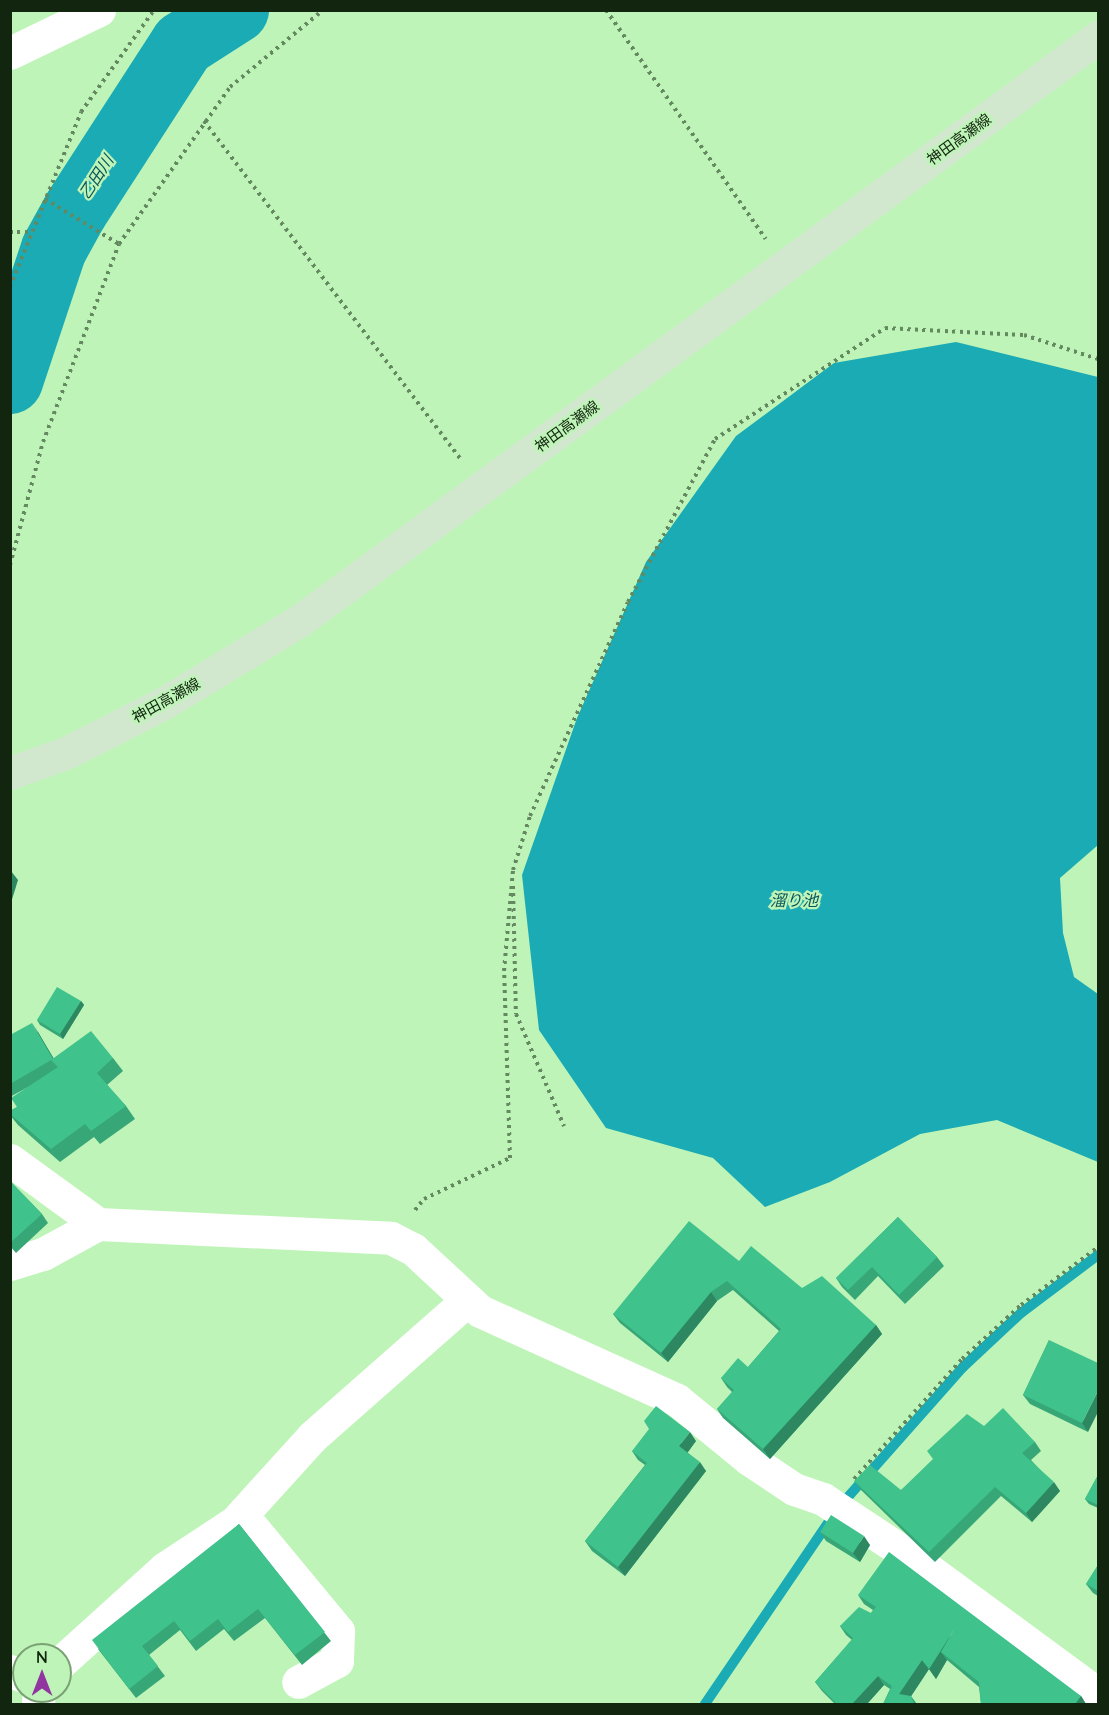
<!DOCTYPE html>
<meta charset="utf-8">
<style>
body{margin:0}
#map{position:relative;width:1109px;height:1715px;overflow:hidden;background:#bff4b8;font-family:Quicksand,"Noto Sans JP",sans-serif}
div>[style]{position:absolute}
[style*='--x']{left:calc(var(--x)*1px);top:calc(var(--y)*1px);width:calc(var(--w)*1px);rotate:calc(var(--a)*1deg)}
.water>*{inset:0;background:#1aabb4}
.stream>*{height:10px;margin:-5px;padding:0 5px;transform-origin:5px;border-radius:5px;background:#1aabb4}
.river>*{height:66px;margin:-33px;padding:0 33px;transform-origin:33px;border-radius:33px;background:#1aabb4}
.path>*{height:4px;margin-top:-2px;transform-origin:0;background:repeating-linear-gradient(90deg,#648860 0 3px,transparent 0 7.5px)}
.minor>*{height:33px;margin:-16.5px;padding:0 16.5px;transform-origin:16.5px;border-radius:16.5px;background:#fff}
.secondary>*{height:33px;margin:-16.5px;padding:0 16.5px;transform-origin:16.5px;border-radius:16.5px;background:#d1e8ce}
.wall>*{inset:0;background:#37a778}
.shaded-wall>*{inset:0;background:#2d8862}
.building>*{inset:0;background:#40c28c}
span{translate:-50% -50%;white-space:nowrap;text-align:center;line-height:1.15;-webkit-text-stroke:4.5px #bff4b8;paint-order:stroke}
.street-label{font-size:15px;color:#11250f}
.water-label{font-size:16px;color:#09565b;font-style:italic}
.frame{position:absolute;inset:0;border:12px solid #11250f;pointer-events:none}
.north{position:absolute;left:12px;top:1643px;width:60px;height:60px;box-sizing:border-box;background:#bff4b8;border:2px solid #79a174;border-radius:50%;rotate:0deg;font-size:16px;font-weight:700;line-height:24px;text-align:center;color:#11250f}
.north::after{content:'';display:block;margin:auto;width:21px;height:27px;background:#9135a0;clip-path:polygon(50% 0,100% 100%,50% 72%,0 100%)}
</style>
<div id="map">
<div class="water">
<div style="clip-path:polygon(956px 342px,1098px 377px,1098px 845px,1060px 878px,1063px 933px,1074px 977px,1098px 994px,1098px 1162px,997px 1120px,920px 1134px,830px 1182px,765px 1207px,713px 1158px,606px 1128px,539px 1030px,522px 875px,577px 718px,646px 562px,736px 436px,834px 363px)"></div>
</div>
<div class="stream">
<div style="--x:840;--y:1506;--w:186;--a:-48.5"></div>
<div style="--x:963;--y:1367;--w:79;--a:-43"></div>
<div style="--x:1021;--y:1313;--w:96;--a:-37"></div>
<div style="--x:705;--y:1704;--w:219;--a:-55.8"></div>
</div>
<div class="river">
<div style="--x:10;--y:381;--w:139;--a:-71.6"></div>
<div style="--x:54;--y:249;--w:43;--a:-61.1"></div>
<div style="--x:75;--y:211;--w:199;--a:-57.1"></div>
<div style="--x:183;--y:44;--w:63;--a:-32.7"></div>
</div>
<div class="path">
<div style="--x:606;--y:10;--w:279;--a:55.1"></div>
<div style="--x:204;--y:121;--w:425;--a:52.8"></div>
<div style="--x:45;--y:199;--w:87;--a:31.3"></div>
<div style="--x:10;--y:232;--w:21;--a:0"></div>
<div style="--x:10;--y:287;--w:189;--a:-67.9"></div>
<div style="--x:81;--y:112;--w:125;--a:-54.4"></div>
<div style="--x:10;--y:565;--w:127;--a:-75"></div>
<div style="--x:43;--y:442;--w:212;--a:-69"></div>
<div style="--x:119;--y:244;--w:192;--a:-54.7"></div>
<div style="--x:230;--y:87;--w:121;--a:-39.6"></div>
<div style="--x:513;--y:886;--w:128;--a:88.7"></div>
<div style="--x:516;--y:1014;--w:122;--a:66.8"></div>
<div style="--x:415;--y:1210;--w:14;--a:-51"></div>
<div style="--x:424;--y:1199;--w:95;--a:-25.5"></div>
<div style="--x:510;--y:1158;--w:187;--a:-91.8"></div>
<div style="--x:504;--y:971;--w:101;--a:-84.9"></div>
<div style="--x:513;--y:870;--w:57;--a:-72.5"></div>
<div style="--x:530;--y:816;--w:235;--a:-65.4"></div>
<div style="--x:628;--y:602;--w:185;--a:-61.9"></div>
<div style="--x:715;--y:439;--w:203;--a:-33.1"></div>
<div style="--x:885;--y:328;--w:139;--a:2.9"></div>
<div style="--x:1024;--y:335;--w:78;--a:18"></div>
<div style="--x:854;--y:1479;--w:161;--a:-48"></div>
<div style="--x:962;--y:1359;--w:80;--a:-42.5"></div>
<div style="--x:1021;--y:1305;--w:96;--a:-37"></div>
</div>
<div class="minor">
<div style="--x:10;--y:53;--w:99;--a:-25.8"></div>
<div style="--x:10;--y:1160;--w:109;--a:36"></div>
<div style="--x:98;--y:1224;--w:293;--a:2.7"></div>
<div style="--x:391;--y:1238;--w:25;--a:27"></div>
<div style="--x:413;--y:1249;--w:91;--a:42.8"></div>
<div style="--x:480;--y:1311;--w:216;--a:24.3"></div>
<div style="--x:677;--y:1400;--w:93;--a:39.3"></div>
<div style="--x:749;--y:1459;--w:54;--a:33.7"></div>
<div style="--x:794;--y:1489;--w:31;--a:19"></div>
<div style="--x:823;--y:1499;--w:109;--a:33.4"></div>
<div style="--x:914;--y:1559;--w:228;--a:36.3"></div>
<div style="--x:10;--y:1264;--w:34;--a:-17"></div>
<div style="--x:43;--y:1254;--w:63;--a:-28.6"></div>
<div style="--x:242;--y:1515;--w:151;--a:50.4"></div>
<div style="--x:338;--y:1631;--w:30;--a:92"></div>
<div style="--x:337;--y:1661;--w:44;--a:151.7"></div>
<div style="--x:60;--y:1663;--w:142;--a:-42.1"></div>
<div style="--x:165;--y:1568;--w:84;--a:-33.3"></div>
<div style="--x:235;--y:1522;--w:115;--a:-47.8"></div>
<div style="--x:312;--y:1437;--w:204;--a:-41.4"></div>
<div style="--x:10;--y:1671;--w:15;--a:20"></div>
<div style="--x:38;--y:1704;--w:13;--a:-86"></div>
</div>
<div class="secondary">
<div style="--x:10;--y:773;--w:62;--a:-19.9"></div>
<div style="--x:68;--y:752;--w:108;--a:-27"></div>
<div style="--x:164;--y:703;--w:158;--a:-31.3"></div>
<div style="--x:299;--y:621;--w:990;--a:-36.16"></div>
</div>
<div class="wall">
<div style="clip-path:polygon(81px 1001px,84px 1005px,63px 1039px,40px 1025px,37px 1020px)"></div>
<div style="clip-path:polygon(38px 1032px,54px 1059px,113px 1058px,123px 1071px,107px 1085px,126px 1106px,135px 1119px,100px 1144px,94px 1137px,60px 1162px,18px 1125px,10px 1115px,10px 1111px,17px 1107px,30px 1086px,10px 1097px,10px 1035px)"></div>
<div style="clip-path:polygon(10px 1181px,42px 1214px,48px 1223px,16px 1253px,10px 1246px)"></div>
<div style="clip-path:polygon(898px 1217px,937px 1257px,944px 1266px,905px 1304px,878px 1276px,855px 1300px,842px 1287px,836px 1278px)"></div>
<div style="clip-path:polygon(739px 1261px,802px 1288px,876px 1325px,882px 1334px,770px 1459px,723px 1418px,717px 1409px,732px 1392px,727px 1387px,721px 1378px,748px 1367px,779px 1331px,733px 1290px,717px 1301px,668px 1362px,620px 1323px,613px 1314px)"></div>
<div style="clip-path:polygon(1049px 1340px,1088px 1432px,1030px 1404px,1023px 1395px)"></div>
<div style="clip-path:polygon(984px 1426px,1035px 1442px,1041px 1451px,1031px 1460px,1060px 1491px,1032px 1522px,1001px 1496px,935px 1562px,861px 1490px,854px 1481px,901px 1490px)"></div>
<div style="clip-path:polygon(696px 1441px,687px 1452px,706px 1471px,625px 1576px,592px 1551px,585px 1541px,645px 1465px,638px 1460px,632px 1451px)"></div>
<div style="clip-path:polygon(1098px 1475px,1098px 1508px,1089px 1504px,1085px 1499px)"></div>
<div style="clip-path:polygon(239px 1524px,331px 1641px,302px 1665px,265px 1618px,234px 1641px,224px 1629px,196px 1651px,180px 1630px,149px 1655px,165px 1676px,136px 1698px,98px 1649px)"></div>
<div style="clip-path:polygon(820px 1532px,870px 1545px,860px 1562px,826px 1541px)"></div>
<div style="clip-path:polygon(1098px 1565px,1098px 1596px,1093px 1593px,1086px 1584px)"></div>
<div style="clip-path:polygon(858px 1595px,1081px 1696px,1086px 1704px,981px 1704px,979px 1687px,947px 1660px,936px 1679px,929px 1669px,911px 1696px,917px 1704px,883px 1704px,890px 1689px,884px 1685px,867px 1704px,835px 1704px,822px 1691px,815px 1682px,852px 1640px,846px 1635px,840px 1626px,871px 1613px,873px 1610px,864px 1604px)"></div>
</div>
<div class="shaded-wall">
<div style="clip-path:polygon(11px 871px,18px 880px,10px 906px,10px 874px)"></div>
<div style="clip-path:polygon(81px 1001px,84px 1005px,63px 1039px,60px 1034px)"></div>
<div style="clip-path:polygon(32px 1023px,38px 1032px,59px 1068px,53px 1059px)"></div>
<div style="clip-path:polygon(711px 1292px,717px 1301px,668px 1362px,661px 1353px)"></div>
<div style="clip-path:polygon(876px 1325px,882px 1334px,770px 1459px,763px 1449px)"></div>
<div style="clip-path:polygon(1098px 1391px,1098px 1412px,1088px 1432px,1082px 1423px)"></div>
<div style="clip-path:polygon(690px 1432px,696px 1441px,686px 1455px,679px 1446px)"></div>
<div style="clip-path:polygon(700px 1462px,706px 1471px,625px 1576px,618px 1567px)"></div>
<div style="clip-path:polygon(1054px 1482px,1060px 1491px,1032px 1522px,1026px 1513px)"></div>
<div style="clip-path:polygon(864px 1536px,870px 1545px,860px 1562px,853px 1553px)"></div>
<div style="clip-path:polygon(955px 1628px,941px 1652px,947px 1660px,936px 1679px,929px 1669px)"></div>
<div style="clip-path:polygon(922px 1660px,929px 1669px,906px 1704px,899px 1694px)"></div>
<div style="clip-path:polygon(878px 1676px,884px 1685px,867px 1704px,852px 1704px)"></div>
<div style="clip-path:polygon(1081px 1696px,1086px 1704px,1075px 1704px)"></div>
</div>
<div class="building">
<div style="clip-path:polygon(57px 987px,81px 1001px,60px 1034px,37px 1020px)"></div>
<div style="clip-path:polygon(32px 1023px,53px 1059px,10px 1084px,10px 1035px)"></div>
<div style="clip-path:polygon(91px 1031px,113px 1058px,97px 1073px,126px 1106px,91px 1131px,85px 1124px,51px 1149px,10px 1114px,10px 1111px,17px 1107px,11px 1098px,58px 1067px,51px 1060px)"></div>
<div style="clip-path:polygon(10px 1181px,42px 1214px,10px 1243px)"></div>
<div style="clip-path:polygon(898px 1217px,937px 1257px,899px 1295px,872px 1267px,848px 1290px,836px 1278px)"></div>
<div style="clip-path:polygon(689px 1221px,739px 1261px,751px 1246px,802px 1288px,822px 1276px,876px 1325px,763px 1449px,717px 1409px,734px 1390px,721px 1378px,738px 1358px,748px 1367px,781px 1329px,727px 1281px,711px 1292px,661px 1353px,613px 1314px)"></div>
<div style="clip-path:polygon(1049px 1340px,1098px 1363px,1098px 1391px,1082px 1423px,1023px 1395px)"></div>
<div style="clip-path:polygon(656px 1406px,690px 1432px,679px 1446px,700px 1462px,618px 1567px,585px 1541px,647px 1463px,632px 1451px,649px 1429px,644px 1421px)"></div>
<div style="clip-path:polygon(1003px 1408px,1035px 1442px,1022px 1453px,1054px 1482px,1026px 1513px,995px 1487px,929px 1552px,854px 1481px,870px 1465px,901px 1490px,933px 1459px,927px 1451px,967px 1414px,984px 1426px)"></div>
<div style="clip-path:polygon(1098px 1475px,1098px 1505px,1085px 1499px)"></div>
<div style="clip-path:polygon(831px 1515px,864px 1536px,853px 1553px,820px 1532px)"></div>
<div style="clip-path:polygon(239px 1524px,325px 1632px,295px 1655px,258px 1609px,228px 1632px,218px 1619px,190px 1641px,174px 1621px,142px 1646px,158px 1666px,129px 1689px,92px 1640px)"></div>
<div style="clip-path:polygon(889px 1552px,1081px 1696px,1075px 1704px,981px 1704px,979px 1682px,941px 1652px,955px 1628px,929px 1669px,922px 1660px,899px 1694px,911px 1696px,914px 1704px,883px 1704px,892px 1686px,878px 1676px,852px 1704px,837px 1704px,815px 1682px,853px 1638px,840px 1626px,859px 1607px,871px 1613px,876px 1607px,858px 1595px)"></div>
<div style="clip-path:polygon(1098px 1565px,1098px 1591px,1086px 1584px)"></div>
</div>
<div class="street-label">
<span style="left:959px;top:139px;rotate:-36deg">神田高瀬線</span>
<span style="left:567px;top:426px;rotate:-36deg">神田高瀬線</span>
<span style="left:166px;top:700px;rotate:-29deg">神田高瀬線</span>
</div>
<div class="water-label">
<span style="left:96px;top:177px;rotate:-57deg">乙田川</span>
<span style="left:794px;top:900px">溜り池</span>
</div>
<div class="frame"></div>
<div class="north">N</div>
</div>
